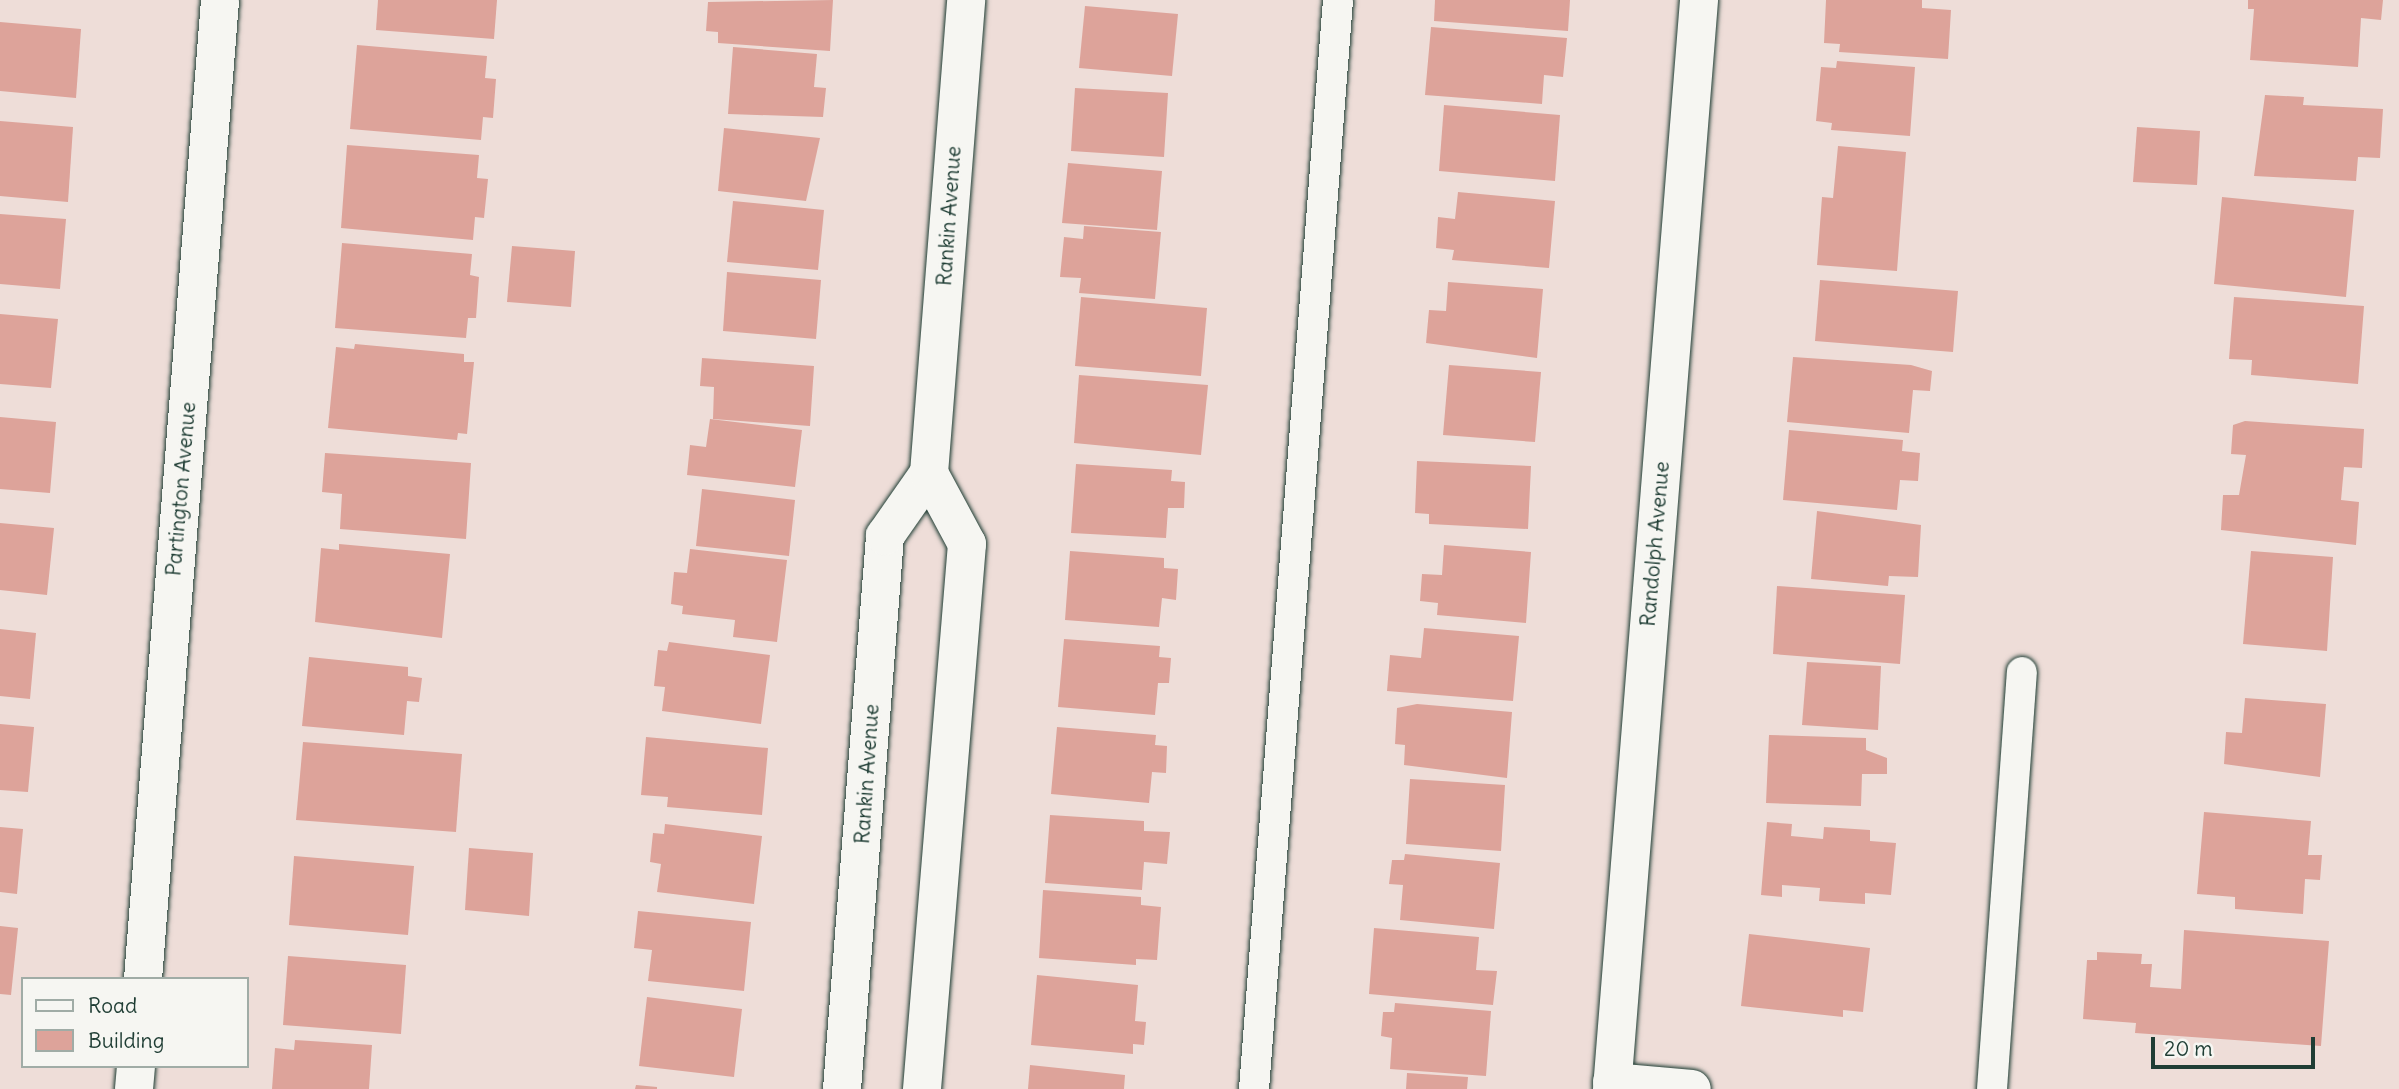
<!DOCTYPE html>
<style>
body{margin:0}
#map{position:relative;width:2399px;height:1089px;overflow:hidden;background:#eeddd8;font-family:Delius,sans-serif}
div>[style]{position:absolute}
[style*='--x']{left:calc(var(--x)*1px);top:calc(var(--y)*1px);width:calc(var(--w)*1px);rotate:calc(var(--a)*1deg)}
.building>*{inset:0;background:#dda39a}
.roads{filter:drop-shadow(0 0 2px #1f3d34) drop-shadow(0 0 2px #1f3d34)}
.lane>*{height:30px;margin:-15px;padding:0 15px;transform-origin:15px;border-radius:15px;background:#f6f6f2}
.street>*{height:38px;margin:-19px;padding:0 19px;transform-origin:19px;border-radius:19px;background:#f6f6f2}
span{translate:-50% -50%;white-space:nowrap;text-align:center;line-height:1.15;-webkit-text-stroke:5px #f6f6f2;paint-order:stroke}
.street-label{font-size:21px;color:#1f3d34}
.legend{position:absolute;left:21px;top:977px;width:228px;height:91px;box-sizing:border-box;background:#f6f6f2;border:2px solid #a0aca6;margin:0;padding:9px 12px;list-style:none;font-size:21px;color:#1f3d34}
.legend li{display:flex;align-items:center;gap:14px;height:35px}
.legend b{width:35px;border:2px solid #a0aca6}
.scale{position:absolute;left:2151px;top:1037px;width:164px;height:32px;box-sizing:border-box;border:4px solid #1f3d34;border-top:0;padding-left:9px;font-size:21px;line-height:24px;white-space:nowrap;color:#1f3d34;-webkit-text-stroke:5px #f6f6f2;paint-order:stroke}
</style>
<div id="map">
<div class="building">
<div style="clip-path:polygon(378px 0,497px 0,494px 39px,376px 30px)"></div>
<div style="clip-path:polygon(833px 0,830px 51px,718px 43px,718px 32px,706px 31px,708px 2px)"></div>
<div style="clip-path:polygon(1435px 0,1570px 0,1568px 31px,1434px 21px)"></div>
<div style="clip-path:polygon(1826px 0,1922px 0,1922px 8px,1951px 10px,1948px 59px,1839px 52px,1840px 44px,1824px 43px)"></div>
<div style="clip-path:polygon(2248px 0,2383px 0,2381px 20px,2361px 18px,2358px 67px,2250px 60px,2254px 9px,2248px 9px)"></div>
<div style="clip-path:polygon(1085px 6px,1178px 14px,1172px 76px,1079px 68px)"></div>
<div style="clip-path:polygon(0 22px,81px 29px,76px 98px,0 91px)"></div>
<div style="clip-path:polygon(1431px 27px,1567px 38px,1563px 77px,1544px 75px,1542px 104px,1425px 95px)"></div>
<div style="clip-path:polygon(357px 45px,487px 56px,485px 78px,496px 79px,493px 118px,483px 117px,481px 140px,350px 129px)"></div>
<div style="clip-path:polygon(733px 47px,817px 54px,814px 87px,826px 88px,823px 117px,728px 114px)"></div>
<div style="clip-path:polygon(1837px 61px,1915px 67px,1910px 136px,1831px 130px,1832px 123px,1816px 121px,1821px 67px,1836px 68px)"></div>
<div style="clip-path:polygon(1075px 88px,1168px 93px,1164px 157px,1071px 151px)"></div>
<div style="clip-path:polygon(2265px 95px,2304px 97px,2303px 105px,2383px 109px,2380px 158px,2358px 157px,2356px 181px,2254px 176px)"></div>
<div style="clip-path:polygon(1444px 105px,1560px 115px,1555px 181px,1439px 171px)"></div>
<div style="clip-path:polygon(0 121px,73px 127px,68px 202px,0 196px)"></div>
<div style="clip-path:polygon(2137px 127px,2200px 131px,2197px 185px,2133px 182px)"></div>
<div style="clip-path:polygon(724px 128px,820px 138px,806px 201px,718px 191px)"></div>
<div style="clip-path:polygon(347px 145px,479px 155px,477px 178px,488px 179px,484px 218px,475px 217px,473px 240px,341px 228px)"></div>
<div style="clip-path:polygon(1838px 146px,1906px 152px,1897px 271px,1817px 265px,1822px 197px,1833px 198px)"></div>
<div style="clip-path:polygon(1068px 163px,1162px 171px,1157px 230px,1062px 223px)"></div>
<div style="clip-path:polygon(1458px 192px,1555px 201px,1549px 268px,1452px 260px,1454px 250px,1436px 248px,1438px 217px,1455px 219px)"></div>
<div style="clip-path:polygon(2222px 197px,2354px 210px,2346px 297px,2214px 284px)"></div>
<div style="clip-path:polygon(733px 201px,824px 210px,818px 270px,727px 262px)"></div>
<div style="clip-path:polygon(0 214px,66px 219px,60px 289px,0 284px)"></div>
<div style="clip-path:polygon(1084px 226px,1161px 232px,1155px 299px,1079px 293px,1081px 278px,1060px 277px,1064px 237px,1083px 239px)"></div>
<div style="clip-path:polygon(342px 243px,472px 254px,470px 275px,479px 277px,476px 318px,468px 318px,466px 338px,335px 328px)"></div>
<div style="clip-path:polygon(512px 246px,575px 251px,571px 307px,507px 302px)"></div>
<div style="clip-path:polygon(727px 272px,821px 280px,816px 339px,723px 331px)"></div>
<div style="clip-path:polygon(1820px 280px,1958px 291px,1953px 352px,1815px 341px)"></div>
<div style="clip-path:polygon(1448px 282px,1543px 289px,1537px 358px,1426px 343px,1429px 310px,1446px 311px)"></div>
<div style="clip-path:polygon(1081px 297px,1207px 308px,1201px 376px,1075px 366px)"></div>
<div style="clip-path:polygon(2234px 297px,2364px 306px,2358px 384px,2251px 375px,2252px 360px,2229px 359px)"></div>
<div style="clip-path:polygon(0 314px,58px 319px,51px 388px,0 384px)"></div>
<div style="clip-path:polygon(355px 344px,464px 354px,464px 362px,474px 362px,467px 434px,458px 433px,457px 440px,328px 428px,336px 347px,354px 349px)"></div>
<div style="clip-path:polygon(1793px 357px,1911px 365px,1932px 371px,1930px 391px,1913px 390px,1909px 433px,1787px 422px)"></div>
<div style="clip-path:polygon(702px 358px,814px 366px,810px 426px,713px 419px,714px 387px,700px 386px)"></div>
<div style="clip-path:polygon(1449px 365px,1541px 372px,1535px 442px,1443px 435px)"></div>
<div style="clip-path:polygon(1079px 375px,1208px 385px,1201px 455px,1074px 443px)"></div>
<div style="clip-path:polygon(0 417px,56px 422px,50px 493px,0 489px)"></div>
<div style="clip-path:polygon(710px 419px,802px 430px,795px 487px,687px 475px,690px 445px,706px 447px)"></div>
<div style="clip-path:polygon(2245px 421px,2364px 429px,2362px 468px,2344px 467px,2341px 500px,2359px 502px,2356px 545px,2221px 530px,2223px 495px,2239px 495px,2246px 455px,2231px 454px,2233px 425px)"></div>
<div style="clip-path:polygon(1789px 430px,1903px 440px,1902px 451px,1920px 453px,1918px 481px,1900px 480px,1897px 510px,1783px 500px)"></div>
<div style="clip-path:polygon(325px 453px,471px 463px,466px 539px,340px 529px,342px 494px,322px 492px)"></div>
<div style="clip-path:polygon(1417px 461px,1531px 466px,1528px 529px,1429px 524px,1429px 514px,1415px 513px)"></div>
<div style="clip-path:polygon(1076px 464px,1172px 470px,1171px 481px,1185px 482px,1184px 508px,1168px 508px,1166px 538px,1071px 533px)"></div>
<div style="clip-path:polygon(702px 489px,795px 500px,789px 556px,696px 546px)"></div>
<div style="clip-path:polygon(1817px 511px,1921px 525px,1918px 577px,1889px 576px,1888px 586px,1811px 579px)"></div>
<div style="clip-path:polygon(0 523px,54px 528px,47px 595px,0 590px)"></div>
<div style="clip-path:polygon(339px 544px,450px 554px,442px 638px,315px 622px,321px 548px,339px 550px)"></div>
<div style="clip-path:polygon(1444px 545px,1531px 552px,1526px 623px,1437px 615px,1438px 603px,1420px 601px,1422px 574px,1442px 575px)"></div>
<div style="clip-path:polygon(690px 549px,787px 560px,777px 642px,733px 637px,735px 620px,682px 614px,683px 606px,671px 604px,674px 572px,687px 573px)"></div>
<div style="clip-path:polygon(1070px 551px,1164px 558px,1164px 568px,1178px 569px,1176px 600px,1162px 598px,1159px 627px,1065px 620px)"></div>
<div style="clip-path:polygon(2251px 551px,2333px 557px,2327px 651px,2243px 644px)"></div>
<div style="clip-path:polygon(1777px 586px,1905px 595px,1900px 664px,1773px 654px)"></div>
<div style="clip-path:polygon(1424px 628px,1519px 636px,1513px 701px,1387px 691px,1390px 655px,1421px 658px)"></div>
<div style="clip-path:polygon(0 629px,36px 633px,30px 699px,0 696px)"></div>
<div style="clip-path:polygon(1064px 639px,1160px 646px,1159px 657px,1171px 658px,1169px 683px,1158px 683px,1155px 715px,1058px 707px)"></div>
<div style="clip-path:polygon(669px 642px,770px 655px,761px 724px,662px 711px,665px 687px,654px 686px,658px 650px,667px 651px)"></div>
<div style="clip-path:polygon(309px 657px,408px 667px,408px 676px,422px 678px,419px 702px,407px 701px,404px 735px,302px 726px)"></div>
<div style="clip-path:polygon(1807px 662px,1881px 666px,1878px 730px,1802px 725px)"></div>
<div style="clip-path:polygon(2245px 698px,2326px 704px,2320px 777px,2224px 764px,2226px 732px,2242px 733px)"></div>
<div style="clip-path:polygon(1417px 704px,1512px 712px,1507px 778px,1404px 765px,1405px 745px,1395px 744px,1397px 708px)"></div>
<div style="clip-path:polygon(0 724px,34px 727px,28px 792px,0 790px)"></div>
<div style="clip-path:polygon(1057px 727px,1156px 735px,1155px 745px,1167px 746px,1166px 773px,1152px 772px,1149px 803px,1051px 794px)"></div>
<div style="clip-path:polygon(1769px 735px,1866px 738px,1866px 750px,1887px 758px,1887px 774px,1862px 774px,1861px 806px,1766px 803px)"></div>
<div style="clip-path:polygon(646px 737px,768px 748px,762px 815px,667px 807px,668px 797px,641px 795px)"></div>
<div style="clip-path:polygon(303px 742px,462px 754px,456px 832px,296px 820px)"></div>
<div style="clip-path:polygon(1410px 779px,1505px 785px,1501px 851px,1406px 844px)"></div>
<div style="clip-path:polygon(2204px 812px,2311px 821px,2308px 855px,2322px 855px,2320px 880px,2305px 879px,2303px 914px,2235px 909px,2235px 897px,2197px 894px)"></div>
<div style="clip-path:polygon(1050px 815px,1144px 821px,1144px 831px,1170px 832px,1167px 864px,1144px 862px,1142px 890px,1045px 883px)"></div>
<div style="clip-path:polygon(1767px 822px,1792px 824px,1791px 836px,1823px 839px,1824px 827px,1870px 830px,1870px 841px,1896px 843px,1891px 895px,1865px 893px,1865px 904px,1819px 901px,1820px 888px,1782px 885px,1782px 897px,1761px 895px)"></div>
<div style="clip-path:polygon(665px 824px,762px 836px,754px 904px,657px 892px,661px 864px,650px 862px,653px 833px,664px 834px)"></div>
<div style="clip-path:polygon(0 827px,23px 829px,17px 894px,0 892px)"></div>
<div style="clip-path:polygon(469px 848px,533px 853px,529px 916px,465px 910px)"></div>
<div style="clip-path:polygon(1405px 854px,1500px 863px,1494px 929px,1400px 920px,1403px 885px,1389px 884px,1392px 860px,1404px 860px)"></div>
<div style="clip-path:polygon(294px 856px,414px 866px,408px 935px,289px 925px)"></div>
<div style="clip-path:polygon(1043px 890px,1141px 897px,1141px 905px,1161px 907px,1157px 960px,1136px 959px,1136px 965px,1039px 958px)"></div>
<div style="clip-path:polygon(638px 911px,751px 922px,744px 991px,648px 981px,652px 950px,634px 948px)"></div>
<div style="clip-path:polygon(0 926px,18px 928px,11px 995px,0 994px)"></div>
<div style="clip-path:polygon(1374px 928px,1479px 937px,1476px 970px,1497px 971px,1493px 1005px,1369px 994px)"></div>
<div style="clip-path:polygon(2184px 930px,2329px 941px,2321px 1046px,2135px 1033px,2136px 1023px,2083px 1019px,2087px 960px,2097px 960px,2097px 952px,2142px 954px,2141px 964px,2152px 964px,2150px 987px,2181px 989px)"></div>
<div style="clip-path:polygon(1749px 934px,1870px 948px,1863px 1012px,1843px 1010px,1843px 1017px,1741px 1006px)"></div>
<div style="clip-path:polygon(288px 956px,406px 965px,401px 1034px,283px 1025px)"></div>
<div style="clip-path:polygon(1037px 975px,1138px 985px,1135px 1021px,1146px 1022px,1144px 1045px,1133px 1044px,1133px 1054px,1031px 1045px)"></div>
<div style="clip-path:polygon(647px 997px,742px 1009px,734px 1077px,639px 1066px)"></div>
<div style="clip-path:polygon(1395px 1003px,1491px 1011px,1486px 1076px,1390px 1069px,1392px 1038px,1381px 1036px,1383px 1012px,1394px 1012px)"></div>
<div style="clip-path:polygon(295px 1040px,372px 1045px,369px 1089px,272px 1089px,275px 1048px,294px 1050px)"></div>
<div style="clip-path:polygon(1030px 1065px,1125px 1075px,1124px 1089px,1028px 1089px)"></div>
<div style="clip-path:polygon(1407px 1073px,1468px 1077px,1467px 1089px,1406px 1089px)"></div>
<div style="clip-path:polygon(636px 1085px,657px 1087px,657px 1089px,635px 1089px)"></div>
</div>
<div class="roads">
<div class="lane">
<div style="--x:1254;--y:1089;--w:1092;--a:-85.59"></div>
<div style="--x:1992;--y:1089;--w:418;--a:-85.9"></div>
</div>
<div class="street">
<div style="--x:143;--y:979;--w:982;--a:-85.5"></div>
<div style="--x:1612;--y:1082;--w:80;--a:5"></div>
<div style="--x:134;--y:1089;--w:23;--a:-85"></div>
<div style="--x:842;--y:1089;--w:555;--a:-85.55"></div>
<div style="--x:885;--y:536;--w:77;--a:-55.1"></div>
<div style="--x:929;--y:473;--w:474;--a:-85.5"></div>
<div style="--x:922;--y:1089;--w:547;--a:-85.28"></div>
<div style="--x:967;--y:544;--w:81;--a:-118.2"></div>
<div style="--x:1612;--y:1089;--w:1092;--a:-85.43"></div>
</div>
</div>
<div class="street-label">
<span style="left:949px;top:216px;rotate:-86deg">Rankin Avenue</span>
<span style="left:181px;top:489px;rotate:-85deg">Partington Avenue</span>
<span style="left:1655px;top:544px;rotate:-85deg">Randolph Avenue</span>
<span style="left:867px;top:774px;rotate:-86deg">Rankin Avenue</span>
</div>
<ul class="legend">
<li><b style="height:9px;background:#f6f6f2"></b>Road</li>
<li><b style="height:19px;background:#dda39a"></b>Building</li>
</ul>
<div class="scale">20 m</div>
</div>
